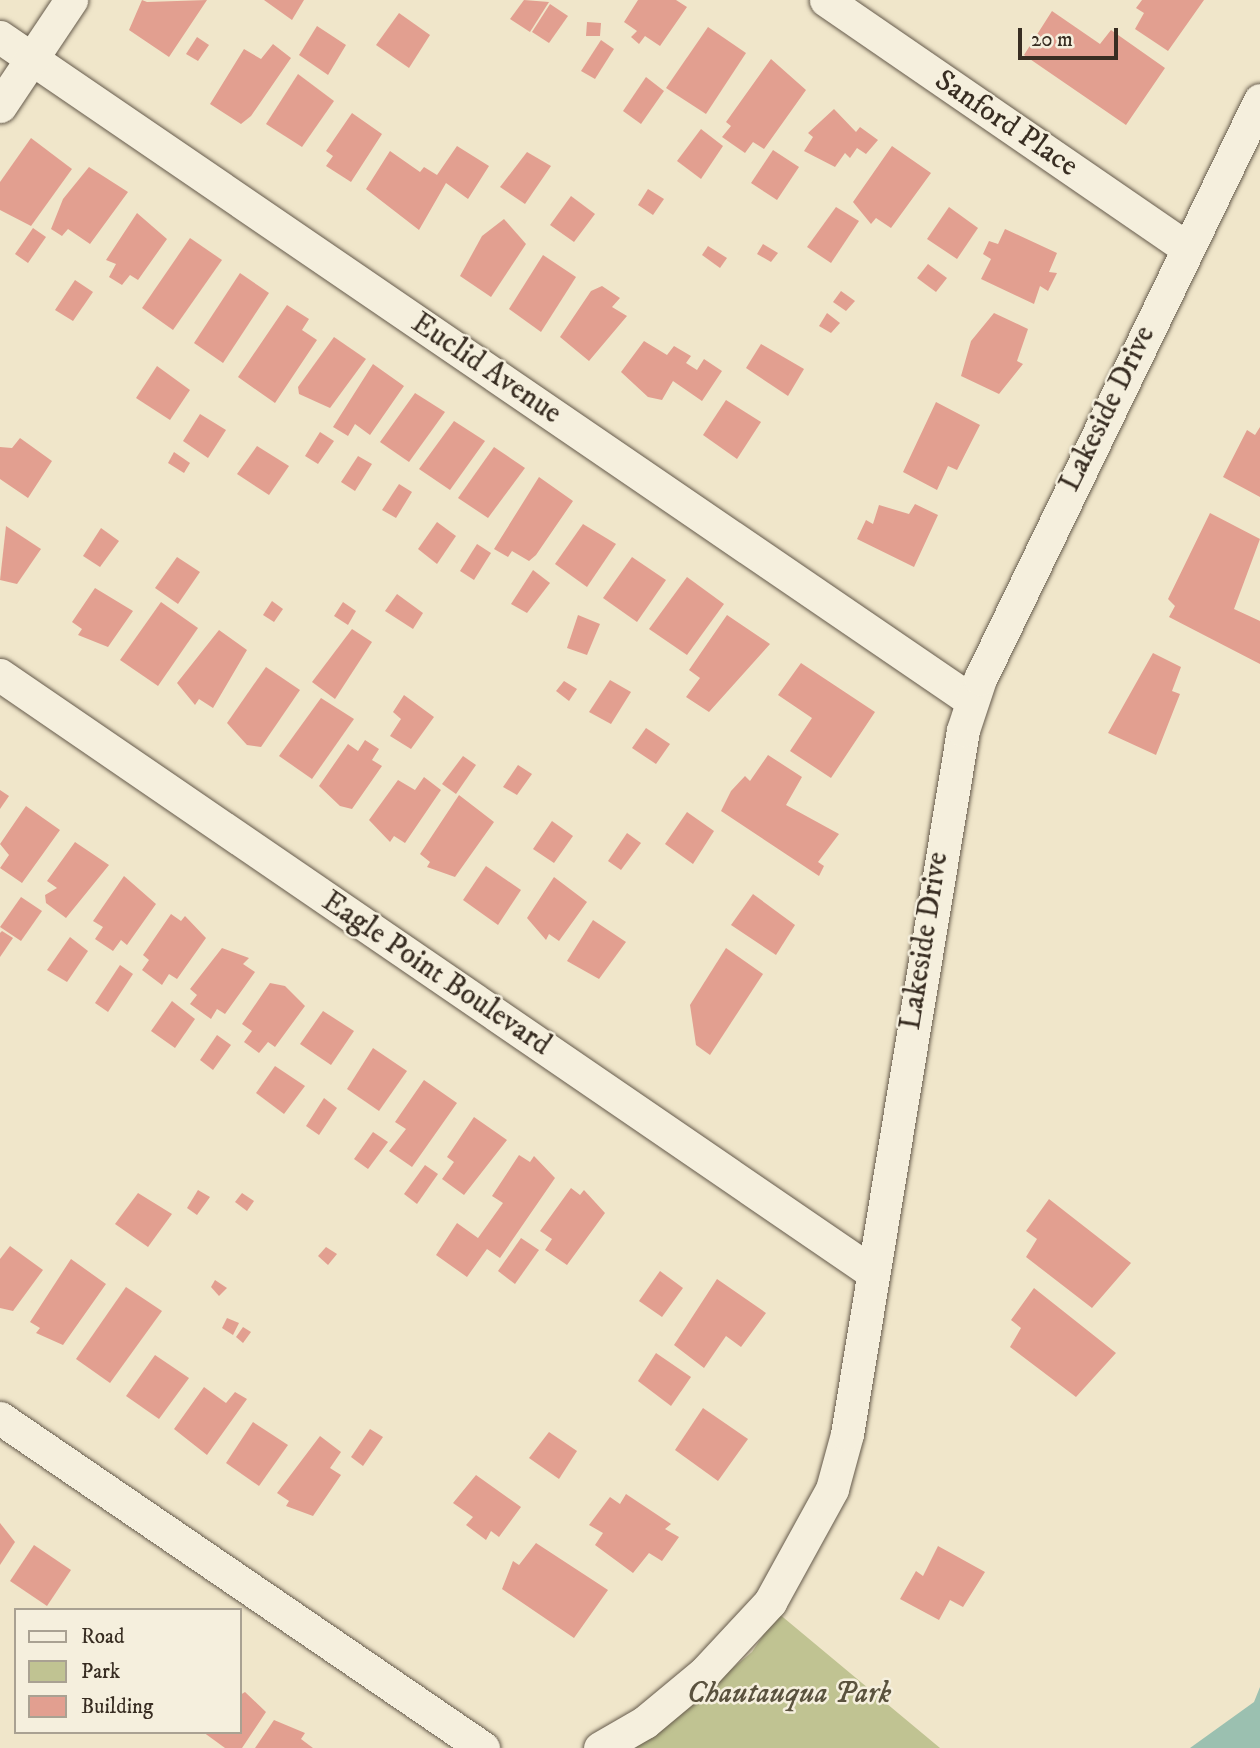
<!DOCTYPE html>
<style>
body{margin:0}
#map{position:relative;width:1260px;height:1748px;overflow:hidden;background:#f0e6ca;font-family:"IM FELL DW Pica",serif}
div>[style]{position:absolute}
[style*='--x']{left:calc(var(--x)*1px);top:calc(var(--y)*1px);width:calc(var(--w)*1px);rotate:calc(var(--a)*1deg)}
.green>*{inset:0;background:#c0c392}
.water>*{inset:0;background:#9bc0b0}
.building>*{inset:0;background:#e29f90}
.roads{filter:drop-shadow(0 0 2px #665b4c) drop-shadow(0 0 2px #665b4c)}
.minor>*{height:33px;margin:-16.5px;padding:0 16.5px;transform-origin:16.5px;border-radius:16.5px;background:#f5efdd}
span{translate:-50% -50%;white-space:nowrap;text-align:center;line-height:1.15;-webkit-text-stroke:5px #f5efdd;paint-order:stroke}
.street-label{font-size:30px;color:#382d22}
.park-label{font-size:30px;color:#5a523e;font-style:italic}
.legend{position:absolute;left:14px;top:1608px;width:228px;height:126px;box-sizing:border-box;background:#f5efdd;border:2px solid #a9a192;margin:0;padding:9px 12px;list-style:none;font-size:21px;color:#382d22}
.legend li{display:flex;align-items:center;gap:14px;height:35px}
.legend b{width:35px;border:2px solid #a9a192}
.scale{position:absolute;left:1018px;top:28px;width:100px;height:32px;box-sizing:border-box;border:4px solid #382d22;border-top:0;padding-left:9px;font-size:21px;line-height:24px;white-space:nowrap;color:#382d22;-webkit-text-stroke:5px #f5efdd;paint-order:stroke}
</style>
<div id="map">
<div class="green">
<div style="clip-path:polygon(778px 1613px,940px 1748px,616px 1748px,710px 1687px,752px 1652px)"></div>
</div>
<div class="water">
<div style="clip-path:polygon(1260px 1687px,1260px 1748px,1190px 1748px,1254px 1702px)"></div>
</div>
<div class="building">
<div style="clip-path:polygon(142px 0,147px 2px,207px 0,169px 57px,129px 30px)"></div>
<div style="clip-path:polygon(264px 0,304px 0,292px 20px)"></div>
<div style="clip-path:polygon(524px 0,549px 2px,530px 32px,510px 19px)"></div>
<div style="clip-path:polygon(638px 0,676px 0,687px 7px,660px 46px,645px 36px,639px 44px,631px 37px,637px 31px,624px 22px)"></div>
<div style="clip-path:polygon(1142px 0,1204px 0,1168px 51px,1135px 29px,1144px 13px,1136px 8px)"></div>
<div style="clip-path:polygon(550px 4px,568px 16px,549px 43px,532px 32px)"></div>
<div style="clip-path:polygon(1052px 11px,1100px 44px,1111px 30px,1165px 68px,1126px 125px,1024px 55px)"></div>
<div style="clip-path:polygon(399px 13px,430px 35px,409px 68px,376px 45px)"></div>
<div style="clip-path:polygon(587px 22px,601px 23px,600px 36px,586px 36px)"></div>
<div style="clip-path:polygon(317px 26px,346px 45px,328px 75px,299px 55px)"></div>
<div style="clip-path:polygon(708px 27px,746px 53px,706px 114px,666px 88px)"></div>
<div style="clip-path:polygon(197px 37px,209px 45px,198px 61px,186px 54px)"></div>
<div style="clip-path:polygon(601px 40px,614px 49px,595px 79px,581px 71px)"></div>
<div style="clip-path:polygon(273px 44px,291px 58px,251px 116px,241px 124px,210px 104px,244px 49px,261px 59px)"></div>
<div style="clip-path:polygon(771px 59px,806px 90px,764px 149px,753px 142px,745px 153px,722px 137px,731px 126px,726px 122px)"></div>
<div style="clip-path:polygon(298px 74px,334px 101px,302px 147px,266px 124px)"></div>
<div style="clip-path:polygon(646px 77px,664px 91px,641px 124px,623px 111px)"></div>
<div style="clip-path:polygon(834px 109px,856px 132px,860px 127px,878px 140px,866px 154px,857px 148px,850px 158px,845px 153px,835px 167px,804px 151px,813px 137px,808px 133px)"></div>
<div style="clip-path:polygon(352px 113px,382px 134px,351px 182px,326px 166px,333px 156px,326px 151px)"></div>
<div style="clip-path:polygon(701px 129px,723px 146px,701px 179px,677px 161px)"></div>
<div style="clip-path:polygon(31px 138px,72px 169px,31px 226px,0 210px,0 182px)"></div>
<div style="clip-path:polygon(457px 146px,489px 166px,468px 199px,446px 183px,419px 230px,366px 189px,390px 151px,420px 172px,424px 167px,437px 175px)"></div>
<div style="clip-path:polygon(892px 146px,931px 173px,891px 228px,876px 218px,871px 224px,853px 202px)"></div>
<div style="clip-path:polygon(773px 150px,799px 167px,777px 200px,751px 183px)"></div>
<div style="clip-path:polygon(527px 152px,551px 166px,525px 204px,500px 187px)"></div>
<div style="clip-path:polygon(89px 167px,128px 192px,90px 244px,68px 229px,62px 236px,51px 229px,63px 199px)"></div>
<div style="clip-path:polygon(648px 189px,664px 199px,653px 215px,638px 205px)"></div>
<div style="clip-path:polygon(571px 196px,595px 214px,574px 242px,550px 225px)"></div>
<div style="clip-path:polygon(836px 207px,859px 221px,831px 263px,807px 247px)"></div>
<div style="clip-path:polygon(949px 207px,978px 228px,957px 259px,927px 239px)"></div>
<div style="clip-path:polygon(137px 213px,167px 239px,138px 280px,130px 275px,122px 285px,109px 277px,116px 264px,106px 260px)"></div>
<div style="clip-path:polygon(504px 219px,526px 244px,491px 297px,460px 276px,482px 236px)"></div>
<div style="clip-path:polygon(33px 228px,46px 237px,28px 263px,15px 254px)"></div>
<div style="clip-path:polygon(1005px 229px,1057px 253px,1049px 272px,1057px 273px,1048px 291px,1040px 286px,1034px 304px,981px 279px,991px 259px,983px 254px,989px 241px,998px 244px)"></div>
<div style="clip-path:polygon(190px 238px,222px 260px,173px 330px,142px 308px)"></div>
<div style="clip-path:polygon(763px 244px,778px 253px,771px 262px,757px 254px)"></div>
<div style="clip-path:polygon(708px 246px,727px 258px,720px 268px,702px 255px)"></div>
<div style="clip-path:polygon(543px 255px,576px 277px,541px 332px,509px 309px)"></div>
<div style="clip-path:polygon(928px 264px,947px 278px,936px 292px,917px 278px)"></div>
<div style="clip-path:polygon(240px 273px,269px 293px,223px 363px,194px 343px)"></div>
<div style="clip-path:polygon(75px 280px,93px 292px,73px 321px,55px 310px)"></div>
<div style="clip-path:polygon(602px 286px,620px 298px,612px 307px,627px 316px,589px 361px,560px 337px,591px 291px)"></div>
<div style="clip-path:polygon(841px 291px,855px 301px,846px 311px,833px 302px)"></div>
<div style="clip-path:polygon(287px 305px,309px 319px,302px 330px,317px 340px,275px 403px,238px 377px)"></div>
<div style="clip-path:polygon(827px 313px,840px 323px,831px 333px,819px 326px)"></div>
<div style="clip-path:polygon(994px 313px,1028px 329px,1017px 361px,1023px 364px,999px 394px,961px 376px,971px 341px)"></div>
<div style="clip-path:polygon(334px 337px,366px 359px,330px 408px,299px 394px,298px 387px)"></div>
<div style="clip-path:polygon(644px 341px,667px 355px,674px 346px,691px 356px,686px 363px,697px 370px,704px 359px,722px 371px,702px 401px,673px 381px,662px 400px,648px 397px,621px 372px)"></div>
<div style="clip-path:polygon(761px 344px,804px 369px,788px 396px,746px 368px)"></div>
<div style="clip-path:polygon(373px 364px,404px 386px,370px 435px,355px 424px,348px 436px,333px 427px)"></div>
<div style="clip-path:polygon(157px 366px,190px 390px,170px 420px,136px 398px)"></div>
<div style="clip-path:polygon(415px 393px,445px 412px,409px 462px,380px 442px)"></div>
<div style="clip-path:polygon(726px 400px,761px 422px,737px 459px,703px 435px)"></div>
<div style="clip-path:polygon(936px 402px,980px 425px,957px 470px,948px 466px,937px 490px,903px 472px)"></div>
<div style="clip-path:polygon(200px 414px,226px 430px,208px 458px,183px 441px)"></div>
<div style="clip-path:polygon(454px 421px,485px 441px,450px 490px,419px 469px)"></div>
<div style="clip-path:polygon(1260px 427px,1260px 497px,1223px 477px,1247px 430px,1255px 435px)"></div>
<div style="clip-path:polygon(320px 432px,334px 441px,318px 464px,305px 456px)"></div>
<div style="clip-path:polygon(20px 438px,52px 461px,28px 498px,0 479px,0 447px,12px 448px)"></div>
<div style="clip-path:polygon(257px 446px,289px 466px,269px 495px,237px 474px)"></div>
<div style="clip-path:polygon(494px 447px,525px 468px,488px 518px,458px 498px)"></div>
<div style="clip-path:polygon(174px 452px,190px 463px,184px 473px,168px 463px)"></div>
<div style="clip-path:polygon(358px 456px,372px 464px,355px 491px,341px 482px)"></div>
<div style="clip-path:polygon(539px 477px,573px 501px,536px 555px,529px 561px,512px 551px,508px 557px,494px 549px)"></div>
<div style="clip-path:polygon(399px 484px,412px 492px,396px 518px,382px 510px)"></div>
<div style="clip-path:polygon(915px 504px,938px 515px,914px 567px,857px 539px,866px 520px,873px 524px,879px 505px,909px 514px)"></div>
<div style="clip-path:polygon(1210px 513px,1260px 539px,1234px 609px,1260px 621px,1260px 664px,1169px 617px,1175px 606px,1168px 599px)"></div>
<div style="clip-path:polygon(437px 522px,456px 536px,437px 564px,418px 549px)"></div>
<div style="clip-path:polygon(583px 524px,616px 544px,587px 587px,555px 564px)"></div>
<div style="clip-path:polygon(6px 526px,41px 549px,17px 584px,0 580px)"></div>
<div style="clip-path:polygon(101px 528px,119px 541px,100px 567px,83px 556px)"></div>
<div style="clip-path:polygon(477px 544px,491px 553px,474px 580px,460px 571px)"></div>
<div style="clip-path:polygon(177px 557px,200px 572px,178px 604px,155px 588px)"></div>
<div style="clip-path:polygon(632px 557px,666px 580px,637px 622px,603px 598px)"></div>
<div style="clip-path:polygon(533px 570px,550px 583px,527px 613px,511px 604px)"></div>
<div style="clip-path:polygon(687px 577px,724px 604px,687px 655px,649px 629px)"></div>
<div style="clip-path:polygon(95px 588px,133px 611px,108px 647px,78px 635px,82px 629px,72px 622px)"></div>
<div style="clip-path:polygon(397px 594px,423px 613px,413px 629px,385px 611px)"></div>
<div style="clip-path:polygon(272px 601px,283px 609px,274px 622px,263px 615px)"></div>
<div style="clip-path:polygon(161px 602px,198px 628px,158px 686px,120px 660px)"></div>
<div style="clip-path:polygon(343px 602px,356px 611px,348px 625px,334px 616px)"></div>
<div style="clip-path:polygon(578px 615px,600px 624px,587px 655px,567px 648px)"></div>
<div style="clip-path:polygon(727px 615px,770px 644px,709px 712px,686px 697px,700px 678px,689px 670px)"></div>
<div style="clip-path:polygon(352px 629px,372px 642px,335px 699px,312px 682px)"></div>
<div style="clip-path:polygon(219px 630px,247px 650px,213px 708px,199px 699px,195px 705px,177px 683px)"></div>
<div style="clip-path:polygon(1153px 653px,1181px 667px,1172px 691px,1180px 694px,1156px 755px,1108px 733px)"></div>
<div style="clip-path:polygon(801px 663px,875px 712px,831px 778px,790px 751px,812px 718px,778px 695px)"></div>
<div style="clip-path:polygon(266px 667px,300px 690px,261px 747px,247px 745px,227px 723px)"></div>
<div style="clip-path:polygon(610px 680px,631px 692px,611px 724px,589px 712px)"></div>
<div style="clip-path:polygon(564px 681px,577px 689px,569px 701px,556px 691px)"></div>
<div style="clip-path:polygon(404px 695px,434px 717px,411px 749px,390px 736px,401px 719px,393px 712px)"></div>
<div style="clip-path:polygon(321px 698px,354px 719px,312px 779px,279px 756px)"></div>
<div style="clip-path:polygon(646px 728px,670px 744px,656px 764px,632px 748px)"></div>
<div style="clip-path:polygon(365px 740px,379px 749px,372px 760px,382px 766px,352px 809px,340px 806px,319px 786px,348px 744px,358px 751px)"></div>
<div style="clip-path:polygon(768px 755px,802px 777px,786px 805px,839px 834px,818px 862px,824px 866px,819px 876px,721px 811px,731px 791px,745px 776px,750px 781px)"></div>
<div style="clip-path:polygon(463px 756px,476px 765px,456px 794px,442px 784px)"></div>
<div style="clip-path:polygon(518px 765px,532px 774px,517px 795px,503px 787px)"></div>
<div style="clip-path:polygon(424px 777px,441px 790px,405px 843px,394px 836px,390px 842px,369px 820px,398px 780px,415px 790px)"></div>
<div style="clip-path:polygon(0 790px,9px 796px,0 809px)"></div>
<div style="clip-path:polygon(459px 795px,494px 822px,455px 877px,427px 867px,430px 862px,420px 854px)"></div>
<div style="clip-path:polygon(26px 806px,60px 830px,22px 883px,0 868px,9px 855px,0 844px)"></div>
<div style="clip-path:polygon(687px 812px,714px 831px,693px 864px,665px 844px)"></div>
<div style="clip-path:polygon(552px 821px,573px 836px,554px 863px,533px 849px)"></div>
<div style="clip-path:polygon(627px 833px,641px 843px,621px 870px,608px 861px)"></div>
<div style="clip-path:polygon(75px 842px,109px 865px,66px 918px,46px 903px,45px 895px,57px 888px,47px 881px)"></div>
<div style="clip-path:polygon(486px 866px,521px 890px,498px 925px,463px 900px)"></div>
<div style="clip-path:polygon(124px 876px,156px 904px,127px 945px,121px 940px,113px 951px,95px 939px,103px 927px,93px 921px)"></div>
<div style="clip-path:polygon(554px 877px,587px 902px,559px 941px,549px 934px,546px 940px,527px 918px)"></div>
<div style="clip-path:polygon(753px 894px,795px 925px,776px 955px,731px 925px)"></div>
<div style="clip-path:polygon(21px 897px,42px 911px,21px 941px,0 927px)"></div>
<div style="clip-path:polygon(171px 914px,181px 921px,185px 916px,206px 938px,177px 979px,169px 974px,162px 985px,142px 970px,149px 960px,143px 955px)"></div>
<div style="clip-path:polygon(593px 920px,626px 942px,599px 979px,567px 961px)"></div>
<div style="clip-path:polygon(2px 931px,13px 938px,0 957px,0 933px)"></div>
<div style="clip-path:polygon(70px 937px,88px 951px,67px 982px,47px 970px)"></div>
<div style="clip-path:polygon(222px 948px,249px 958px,243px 964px,255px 972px,225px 1014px,217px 1009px,211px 1019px,190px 1004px,197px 995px,190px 989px)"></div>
<div style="clip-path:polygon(726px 948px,763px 974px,710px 1055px,696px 1045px,690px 1005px)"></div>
<div style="clip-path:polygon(120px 965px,133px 974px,108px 1012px,95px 1003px)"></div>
<div style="clip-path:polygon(270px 983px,285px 986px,305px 1006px,275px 1047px,268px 1042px,259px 1053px,244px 1042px,252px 1031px,242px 1024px)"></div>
<div style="clip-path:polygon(172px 1001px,195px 1019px,175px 1048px,151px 1031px)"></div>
<div style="clip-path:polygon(323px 1011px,354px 1031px,331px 1065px,300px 1044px)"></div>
<div style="clip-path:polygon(217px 1035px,231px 1045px,213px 1070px,200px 1060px)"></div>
<div style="clip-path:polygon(373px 1048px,407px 1071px,379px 1111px,347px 1089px)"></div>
<div style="clip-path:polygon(275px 1066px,305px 1086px,284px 1114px,256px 1093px)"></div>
<div style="clip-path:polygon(424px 1080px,457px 1103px,412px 1167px,389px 1151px,406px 1129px,395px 1122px)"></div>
<div style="clip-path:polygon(324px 1098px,337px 1108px,319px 1135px,306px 1126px)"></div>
<div style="clip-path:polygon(474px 1117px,507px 1140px,464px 1195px,442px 1179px,454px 1162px,447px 1157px)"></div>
<div style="clip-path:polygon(373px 1132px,388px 1142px,368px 1169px,354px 1159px)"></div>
<div style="clip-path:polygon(519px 1155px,530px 1162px,534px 1156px,555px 1178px,500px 1258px,487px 1249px,467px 1277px,436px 1255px,457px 1223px,478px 1238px,503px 1203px,492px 1196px)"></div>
<div style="clip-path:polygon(425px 1165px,438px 1174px,417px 1204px,404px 1194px)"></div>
<div style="clip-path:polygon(571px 1188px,580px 1195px,584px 1190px,605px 1213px,567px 1265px,545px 1250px,552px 1239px,540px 1231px)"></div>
<div style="clip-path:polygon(198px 1190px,210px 1197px,197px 1215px,187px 1208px)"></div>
<div style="clip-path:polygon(138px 1193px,172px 1214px,148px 1247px,115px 1224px)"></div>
<div style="clip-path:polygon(242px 1193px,254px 1201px,247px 1211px,235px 1202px)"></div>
<div style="clip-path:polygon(1049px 1199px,1131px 1263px,1092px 1308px,1026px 1257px,1037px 1239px,1026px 1231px)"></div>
<div style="clip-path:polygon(521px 1238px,539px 1250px,515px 1284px,498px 1271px)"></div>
<div style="clip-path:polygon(10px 1246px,43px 1270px,13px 1311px,0 1308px,0 1259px)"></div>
<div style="clip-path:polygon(326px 1247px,337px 1254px,328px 1265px,318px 1256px)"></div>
<div style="clip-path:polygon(71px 1259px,106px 1284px,63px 1345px,36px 1333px,40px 1328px,30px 1322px)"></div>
<div style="clip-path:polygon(660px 1271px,683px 1288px,662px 1317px,639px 1301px)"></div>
<div style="clip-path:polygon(717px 1279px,766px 1313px,741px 1347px,726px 1336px,704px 1368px,674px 1345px)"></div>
<div style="clip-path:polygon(215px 1280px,227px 1288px,219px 1296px,211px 1287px)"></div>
<div style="clip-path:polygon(126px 1287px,162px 1311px,110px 1383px,76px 1359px)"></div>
<div style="clip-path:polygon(1034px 1288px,1116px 1353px,1076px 1397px,1010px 1347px,1021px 1328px,1011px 1320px)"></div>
<div style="clip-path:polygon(227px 1318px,239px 1323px,233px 1335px,222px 1328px)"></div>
<div style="clip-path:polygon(243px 1327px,251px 1332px,243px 1343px,236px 1337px)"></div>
<div style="clip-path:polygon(656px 1353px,691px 1377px,671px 1406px,638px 1381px)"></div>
<div style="clip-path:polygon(155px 1355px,189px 1378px,159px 1419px,126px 1396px)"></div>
<div style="clip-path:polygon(204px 1387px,226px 1403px,235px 1392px,247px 1399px,207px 1455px,174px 1429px)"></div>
<div style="clip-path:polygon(703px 1408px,748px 1439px,718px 1481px,675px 1450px)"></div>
<div style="clip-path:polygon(253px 1422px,288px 1445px,259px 1486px,226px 1463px)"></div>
<div style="clip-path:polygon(370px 1429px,383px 1437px,363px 1466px,351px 1457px)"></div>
<div style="clip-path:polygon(549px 1432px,577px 1451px,559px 1479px,529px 1458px)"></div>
<div style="clip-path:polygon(320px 1436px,341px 1452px,330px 1468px,341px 1475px,313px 1516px,286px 1506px,289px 1501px,277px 1493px)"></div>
<div style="clip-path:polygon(476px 1475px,521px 1507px,499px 1537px,491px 1531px,486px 1540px,466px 1525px,473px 1517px,453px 1503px)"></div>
<div style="clip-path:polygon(626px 1494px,671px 1524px,665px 1529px,679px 1537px,662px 1561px,649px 1553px,633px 1573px,595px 1545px,603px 1533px,589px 1525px,610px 1497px,620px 1504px)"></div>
<div style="clip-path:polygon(0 1523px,15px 1542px,0 1565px)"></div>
<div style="clip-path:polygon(536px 1543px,608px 1590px,574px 1638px,502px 1589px,513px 1561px,519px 1565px)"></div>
<div style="clip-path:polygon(34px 1545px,71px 1570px,47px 1606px,10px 1581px)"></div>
<div style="clip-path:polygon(938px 1546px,985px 1572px,963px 1607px,950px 1600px,939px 1620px,900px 1599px,916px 1571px,923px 1576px)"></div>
<div style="clip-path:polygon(245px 1692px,266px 1712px,242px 1748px,225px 1748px,203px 1732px,240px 1732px,240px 1695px)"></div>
<div style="clip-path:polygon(274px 1720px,305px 1733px,301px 1739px,313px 1748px,255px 1748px)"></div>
</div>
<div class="roads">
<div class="minor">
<div style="--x:826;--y:0;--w:438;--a:34.5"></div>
<div style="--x:0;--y:37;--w:1177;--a:34.34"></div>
<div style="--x:0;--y:106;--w:128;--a:-56.2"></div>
<div style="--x:0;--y:675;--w:1057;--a:34.4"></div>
<div style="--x:0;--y:1418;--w:585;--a:34.34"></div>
<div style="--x:600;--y:1748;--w:52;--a:-30"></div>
<div style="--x:645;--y:1722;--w:78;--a:-39.8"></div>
<div style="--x:705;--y:1672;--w:96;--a:-47.1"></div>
<div style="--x:770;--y:1602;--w:129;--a:-61.2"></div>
<div style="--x:832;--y:1489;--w:57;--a:-74.7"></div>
<div style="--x:847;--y:1434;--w:713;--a:-80.64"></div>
<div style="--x:963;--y:730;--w:54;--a:-71.6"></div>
<div style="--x:980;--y:679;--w:643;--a:-64.19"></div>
</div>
</div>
<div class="street-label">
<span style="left:1006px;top:124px;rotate:34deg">Sanford Place</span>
<span style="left:486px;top:369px;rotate:34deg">Euclid Avenue</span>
<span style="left:1108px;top:409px;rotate:-64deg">Lakeside Drive</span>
<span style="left:925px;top:941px;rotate:-81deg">Lakeside Drive</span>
<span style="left:436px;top:974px;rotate:34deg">Eagle Point Boulevard</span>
</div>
<div class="park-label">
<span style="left:789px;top:1694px">Chautauqua Park</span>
</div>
<ul class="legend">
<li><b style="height:9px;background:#f5efdd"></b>Road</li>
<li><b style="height:19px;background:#c0c392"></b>Park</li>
<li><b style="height:19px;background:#e29f90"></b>Building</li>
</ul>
<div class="scale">20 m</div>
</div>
